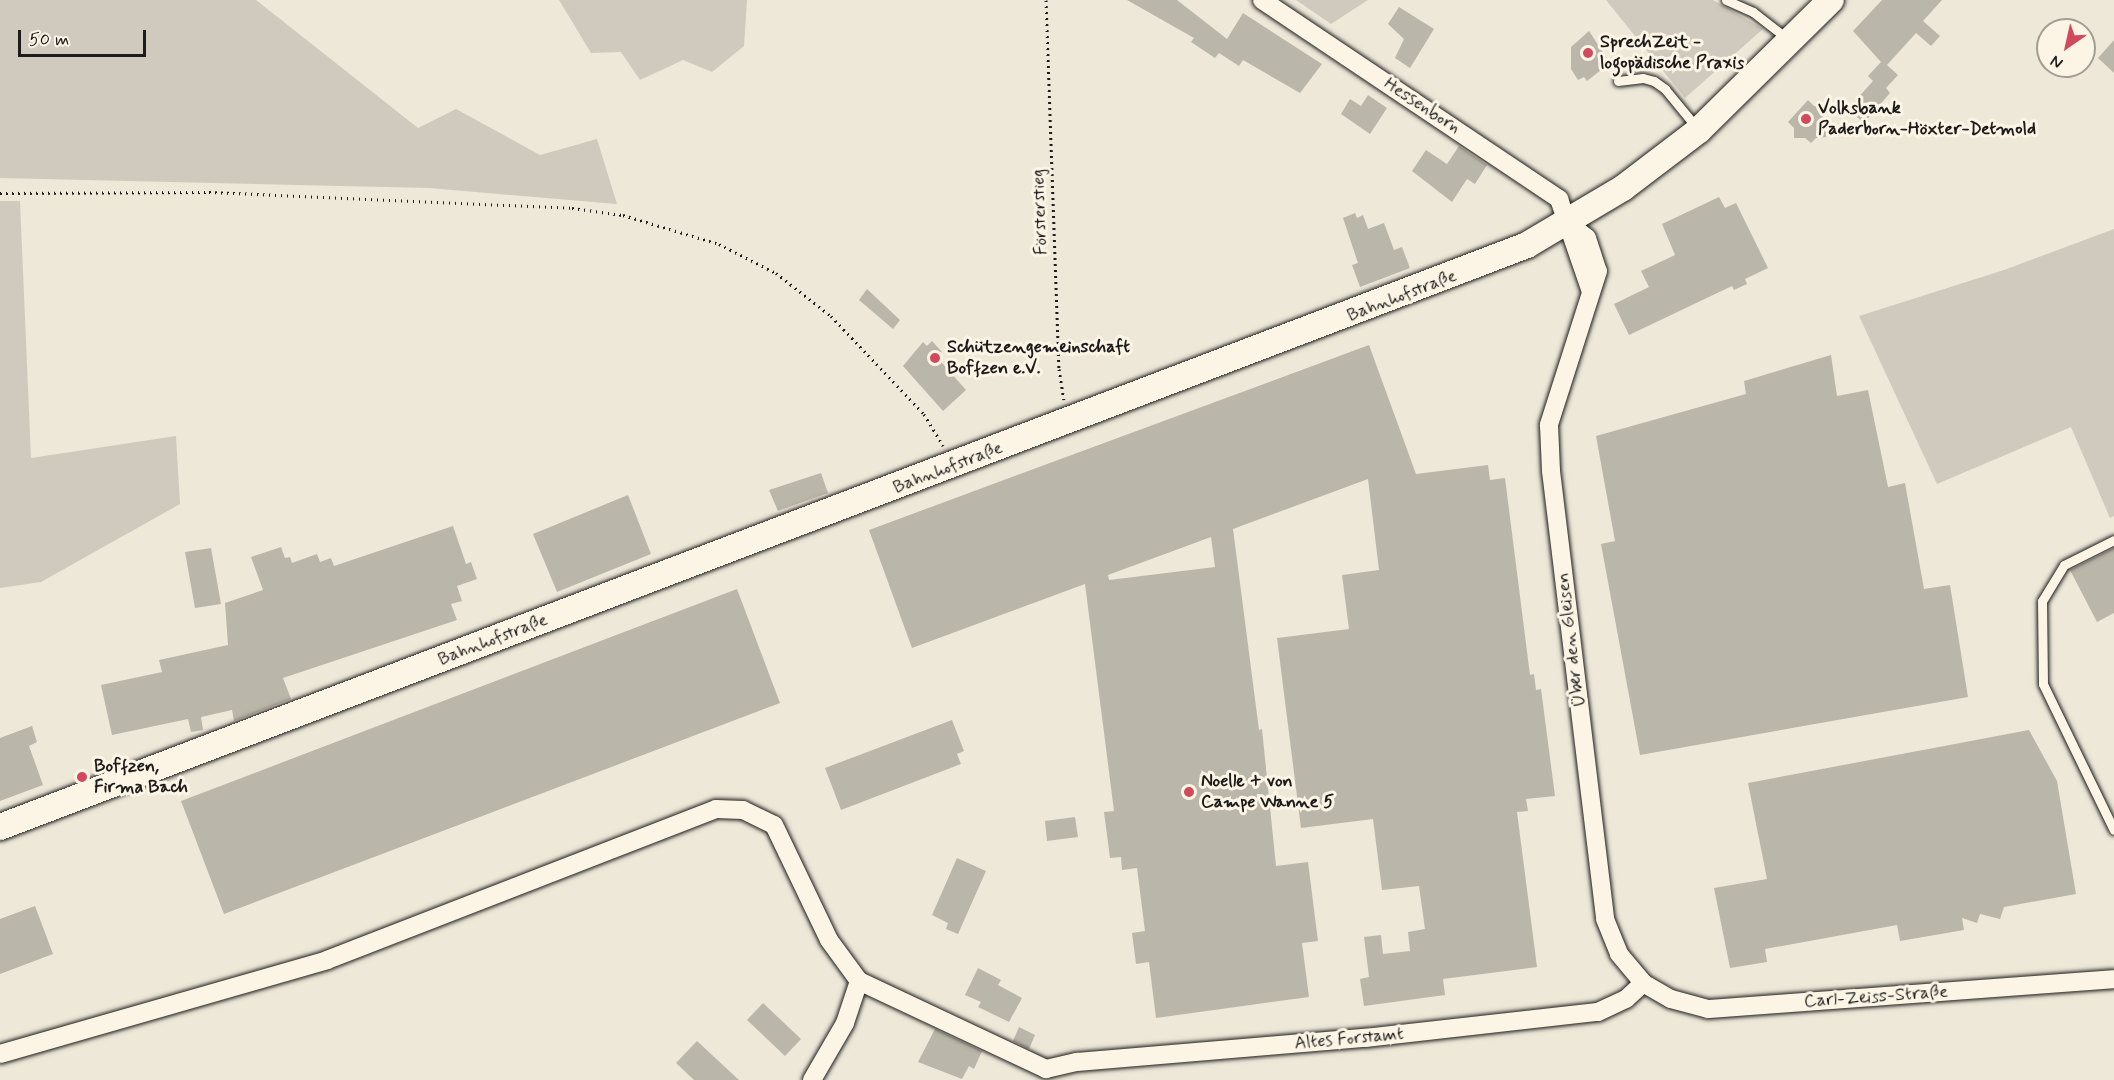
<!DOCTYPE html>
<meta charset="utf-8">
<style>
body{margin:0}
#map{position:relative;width:2114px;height:1080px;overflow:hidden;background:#eee8d9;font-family:Mynerve,sans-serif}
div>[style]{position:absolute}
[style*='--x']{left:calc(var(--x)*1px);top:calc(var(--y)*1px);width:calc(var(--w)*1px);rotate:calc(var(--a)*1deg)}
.green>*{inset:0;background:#cfcabd}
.building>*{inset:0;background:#bab6aa}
.path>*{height:3px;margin-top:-1.5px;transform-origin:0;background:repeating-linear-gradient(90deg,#1c1c1c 0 1.5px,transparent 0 6px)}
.roads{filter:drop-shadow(0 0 2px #1c1c1c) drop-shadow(0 0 2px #1c1c1c)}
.lane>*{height:9px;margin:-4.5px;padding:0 4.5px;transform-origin:4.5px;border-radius:4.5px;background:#fcf5e5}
.street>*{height:18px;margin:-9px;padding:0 9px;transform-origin:9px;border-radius:9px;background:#fcf5e5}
.secondary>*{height:26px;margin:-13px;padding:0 13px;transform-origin:13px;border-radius:13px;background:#fcf5e5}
.dots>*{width:16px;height:16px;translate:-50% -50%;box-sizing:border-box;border:3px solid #fcf5e5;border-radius:50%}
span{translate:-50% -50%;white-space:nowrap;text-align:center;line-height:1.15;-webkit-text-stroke:6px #fcf5e5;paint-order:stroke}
.poi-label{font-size:18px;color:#1c1c1c;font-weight:700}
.left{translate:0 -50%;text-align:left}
.street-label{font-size:18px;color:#1c1c1c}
.north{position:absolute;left:2036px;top:18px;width:60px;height:60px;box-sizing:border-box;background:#fcf5e5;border:2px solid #a29e95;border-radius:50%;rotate:214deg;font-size:16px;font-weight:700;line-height:24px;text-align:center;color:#1c1c1c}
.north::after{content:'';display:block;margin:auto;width:21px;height:27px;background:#d1495b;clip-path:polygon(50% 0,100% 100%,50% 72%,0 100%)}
.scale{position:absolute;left:18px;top:30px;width:128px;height:27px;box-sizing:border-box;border:3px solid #1c1c1c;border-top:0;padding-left:8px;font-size:18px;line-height:21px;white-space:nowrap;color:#1c1c1c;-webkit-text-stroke:4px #fcf5e5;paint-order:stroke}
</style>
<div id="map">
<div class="green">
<div style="clip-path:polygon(0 0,256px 0,418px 128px,456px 109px,540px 155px,597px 139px,617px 204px,429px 188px,0 178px)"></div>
<div style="clip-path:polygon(559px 0,747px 0,744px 46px,712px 72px,683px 60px,640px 80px,621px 52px,591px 53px)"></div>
<div style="clip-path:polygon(1296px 0,1368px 0,1331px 24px)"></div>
<div style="clip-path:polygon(1606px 0,1713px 0,1763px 29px,1685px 98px)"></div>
<div style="clip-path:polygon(0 201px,20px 201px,31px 458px,176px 436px,180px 504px,41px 582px,0 588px)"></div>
<div style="clip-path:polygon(2114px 229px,2114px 516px,2110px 518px,2071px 427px,1937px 484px,1859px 316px,2004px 270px)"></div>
</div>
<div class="building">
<div style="clip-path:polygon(1127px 0,1177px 0,1227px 39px,1243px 13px,1322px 64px,1300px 93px,1243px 60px,1239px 66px,1219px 53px,1215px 58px,1191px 42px,1194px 38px)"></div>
<div style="clip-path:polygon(1882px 0,1942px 0,1923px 21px,1940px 36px,1931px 46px,1916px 33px,1887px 65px,1898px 75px,1886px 88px,1890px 93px,1864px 123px,1848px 109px,1873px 81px,1868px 76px,1881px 62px,1853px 31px)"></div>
<div style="clip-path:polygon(1399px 7px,1434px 29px,1410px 68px,1395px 58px,1404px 39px,1388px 24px)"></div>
<div style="clip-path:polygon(1589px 31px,1610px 63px,1587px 81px,1584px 77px,1578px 80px,1571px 69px,1571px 47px)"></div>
<div style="clip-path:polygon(2114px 40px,2114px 73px,2098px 58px)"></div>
<div style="clip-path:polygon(1368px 95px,1387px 108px,1370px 134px,1341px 114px,1350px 99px,1361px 106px)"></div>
<div style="clip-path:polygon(1808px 100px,1814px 106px,1824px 106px,1826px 137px,1816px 138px,1811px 143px,1805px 138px,1794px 138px,1794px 128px,1788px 122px)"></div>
<div style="clip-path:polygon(1459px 146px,1487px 165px,1475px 184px,1467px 179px,1452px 202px,1412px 171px,1426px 150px,1447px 164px)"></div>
<div style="clip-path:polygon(1719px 197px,1725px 208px,1736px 203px,1768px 268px,1745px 279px,1747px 284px,1734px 290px,1732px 286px,1629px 335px,1614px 304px,1649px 287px,1641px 271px,1675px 255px,1662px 224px)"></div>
<div style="clip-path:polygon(1355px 213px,1357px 218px,1363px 215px,1368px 229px,1384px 223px,1394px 250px,1402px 247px,1410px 268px,1360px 287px,1352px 265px,1358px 263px,1343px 218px)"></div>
<div style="clip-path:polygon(867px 289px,900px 320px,893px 329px,859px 300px)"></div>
<div style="clip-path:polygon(932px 341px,942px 352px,936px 356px,966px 390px,943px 411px,903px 366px,923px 342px,927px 346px)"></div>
<div style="clip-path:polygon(evenodd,1369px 345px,1416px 474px,1488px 465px,1490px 480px,1505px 478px,1530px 675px,1534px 674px,1536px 690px,1541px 689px,1555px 796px,1526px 799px,1528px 811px,1517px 812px,1537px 967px,1443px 979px,1445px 995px,1364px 1006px,1360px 979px,1369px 977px,1364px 937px,1381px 935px,1383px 954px,1410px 951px,1408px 932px,1425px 929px,1419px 886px,1382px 890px,1373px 819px,1301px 828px,1277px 638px,1349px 629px,1342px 575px,1379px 570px,1368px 479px,1233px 529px,1259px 730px,1262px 729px,1276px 866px,1308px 862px,1318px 941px,1302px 943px,1309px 997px,1156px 1018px,1149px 962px,1136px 964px,1132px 933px,1145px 931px,1137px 868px,1122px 870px,1121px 857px,1110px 858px,1104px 812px,1114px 811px,1085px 584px,912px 648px,869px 530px,1369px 345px,1211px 537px,1215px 567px,1109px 580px,1108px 575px,1211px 537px)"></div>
<div style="clip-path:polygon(1831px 355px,1837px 396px,1868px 390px,1888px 487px,1905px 483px,1924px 589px,1950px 585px,1968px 697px,1640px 755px,1601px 544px,1615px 541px,1596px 436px,1746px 394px,1744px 381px)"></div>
<div style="clip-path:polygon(821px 473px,828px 493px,778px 511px,769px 490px)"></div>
<div style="clip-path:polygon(628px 495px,651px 554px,557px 592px,533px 534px)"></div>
<div style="clip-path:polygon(453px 526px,466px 564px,471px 562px,477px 579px,457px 586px,462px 601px,451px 604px,457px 620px,283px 678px,291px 699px,234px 721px,232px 710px,201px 717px,203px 730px,191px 732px,188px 719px,112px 735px,101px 685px,162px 672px,159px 660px,228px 645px,225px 603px,263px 590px,251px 557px,281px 547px,285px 558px,290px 557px,292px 563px,317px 554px,320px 562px,331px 558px,334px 566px)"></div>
<div style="clip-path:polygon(211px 548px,221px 604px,195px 608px,185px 552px)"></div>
<div style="clip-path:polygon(2114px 548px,2114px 613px,2097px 622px,2070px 570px)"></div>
<div style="clip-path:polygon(737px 589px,780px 703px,224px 914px,181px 801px)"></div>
<div style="clip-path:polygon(952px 720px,964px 751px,957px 754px,961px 764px,841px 810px,825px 768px)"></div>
<div style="clip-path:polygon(32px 726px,37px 742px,29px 746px,43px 785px,0 801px,0 738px)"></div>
<div style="clip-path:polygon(2029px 730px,2057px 781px,2076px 894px,2004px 907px,2000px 919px,1980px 914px,1977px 923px,1962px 918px,1964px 930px,1900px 941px,1897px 925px,1765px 949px,1767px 962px,1730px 968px,1714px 888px,1767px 879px,1748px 783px)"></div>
<div style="clip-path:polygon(1075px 817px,1078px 837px,1047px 841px,1045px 821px)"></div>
<div style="clip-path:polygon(957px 858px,986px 871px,958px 934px,946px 929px,948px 923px,932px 915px)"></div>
<div style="clip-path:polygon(35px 906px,53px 954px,0 974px,0 919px)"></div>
<div style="clip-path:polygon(978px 968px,1001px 980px,998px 985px,1022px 998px,1009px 1022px,978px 1007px,981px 1002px,965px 995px)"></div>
<div style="clip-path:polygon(763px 1003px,801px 1039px,785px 1056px,747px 1020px)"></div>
<div style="clip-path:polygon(1019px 1027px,1035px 1035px,1029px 1049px,1013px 1041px)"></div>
<div style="clip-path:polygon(935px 1029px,982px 1051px,974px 1069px,969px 1066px,962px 1079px,918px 1062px)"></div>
<div style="clip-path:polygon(697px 1041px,739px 1080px,694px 1080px,676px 1063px)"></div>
</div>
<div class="path">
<div style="--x:1046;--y:0;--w:369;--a:88"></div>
<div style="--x:1059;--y:369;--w:31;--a:81"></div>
<div style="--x:0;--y:193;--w:209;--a:-0.3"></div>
<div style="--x:209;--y:192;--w:363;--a:2.5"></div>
<div style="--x:572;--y:208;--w:51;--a:7.8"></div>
<div style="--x:623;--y:215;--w:100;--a:16.8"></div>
<div style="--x:719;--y:244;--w:64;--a:27"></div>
<div style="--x:776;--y:273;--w:70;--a:38"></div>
<div style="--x:831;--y:316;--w:135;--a:46.5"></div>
<div style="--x:924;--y:414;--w:37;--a:59"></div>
</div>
<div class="roads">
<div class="lane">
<div style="--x:1726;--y:0;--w:30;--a:24"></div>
<div style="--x:1753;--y:12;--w:46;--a:37.9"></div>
<div style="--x:1618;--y:81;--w:25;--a:-7"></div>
<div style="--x:1643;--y:78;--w:11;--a:15"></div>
<div style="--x:1654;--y:81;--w:14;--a:36"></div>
<div style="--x:1665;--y:89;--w:50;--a:50.6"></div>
<div style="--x:2114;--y:540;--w:56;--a:153.4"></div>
<div style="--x:2064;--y:565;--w:42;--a:121.4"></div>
<div style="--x:2042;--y:601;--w:83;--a:89.3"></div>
<div style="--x:2043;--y:684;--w:162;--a:64.1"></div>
</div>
<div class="street">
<div style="--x:1262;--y:0;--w:358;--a:33.8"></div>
<div style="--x:1559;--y:199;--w:98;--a:71"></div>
<div style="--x:1568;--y:223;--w:24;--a:38"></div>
<div style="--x:1587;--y:238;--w:35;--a:72"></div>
<div style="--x:1598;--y:271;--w:162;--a:107.7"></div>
<div style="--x:1549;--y:425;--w:46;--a:87.5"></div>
<div style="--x:1551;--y:471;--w:451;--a:83.1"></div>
<div style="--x:1605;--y:919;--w:38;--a:68"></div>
<div style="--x:1619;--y:954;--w:38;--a:50"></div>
<div style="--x:1643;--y:983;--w:32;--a:30"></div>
<div style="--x:1671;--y:999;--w:38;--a:15"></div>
<div style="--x:1708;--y:1009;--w:407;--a:-4.2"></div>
<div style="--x:0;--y:1054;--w:340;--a:-16"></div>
<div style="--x:327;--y:960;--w:417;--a:-21.2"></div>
<div style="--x:716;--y:809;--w:27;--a:2"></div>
<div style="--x:743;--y:810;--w:34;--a:26"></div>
<div style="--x:774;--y:825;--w:127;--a:64.4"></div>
<div style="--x:829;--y:940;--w:51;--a:53.8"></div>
<div style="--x:859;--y:981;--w:207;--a:25.2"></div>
<div style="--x:1046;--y:1069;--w:32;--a:-13"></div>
<div style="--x:1077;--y:1062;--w:289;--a:-4.8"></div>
<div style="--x:1365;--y:1038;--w:234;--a:-6.4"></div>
<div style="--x:1598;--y:1012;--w:31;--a:-25"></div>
<div style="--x:1626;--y:999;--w:23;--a:-43"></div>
<div style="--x:812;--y:1080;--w:66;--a:-59.9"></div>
<div style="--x:845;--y:1023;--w:44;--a:-71.6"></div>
</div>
<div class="secondary">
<div style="--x:0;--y:827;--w:1634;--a:-20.86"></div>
<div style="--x:1527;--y:245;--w:112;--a:-30.7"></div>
<div style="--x:1623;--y:188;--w:96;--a:-37.3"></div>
<div style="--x:1699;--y:130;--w:185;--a:-44.6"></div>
</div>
</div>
<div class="dots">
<div style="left:1588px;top:53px;background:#d1495b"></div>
<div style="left:1806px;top:119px;background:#d1495b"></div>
<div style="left:935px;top:358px;background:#d1495b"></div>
<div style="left:82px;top:777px;background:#d1495b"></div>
<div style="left:1189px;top:792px;background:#d1495b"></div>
</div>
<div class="poi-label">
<span class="left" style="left:1600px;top:53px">SprechZeit -<br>logopädische Praxis</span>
<span class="left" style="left:1818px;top:119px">Volksbank<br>Paderborn-Höxter-Detmold</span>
<span class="left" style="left:947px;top:358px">Schützengemeinschaft<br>Boffzen e.V.</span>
<span class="left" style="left:94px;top:777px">Boffzen,<br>Firma Bach</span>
<span class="left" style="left:1201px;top:792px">Noelle + von<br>Campe Wanne 5</span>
</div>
<div class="street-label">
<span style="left:1422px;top:106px;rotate:33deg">Hessenborn</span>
<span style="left:1040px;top:212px;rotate:-92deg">Försterstieg</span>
<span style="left:1402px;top:296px;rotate:-21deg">Bahnhofstraße</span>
<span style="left:948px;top:468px;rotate:-21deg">Bahnhofstraße</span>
<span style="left:493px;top:640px;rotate:-21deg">Bahnhofstraße</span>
<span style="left:1571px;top:640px;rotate:-97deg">Über den Gleisen</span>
<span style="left:1876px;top:997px;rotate:-4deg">Carl-Zeiss-Straße</span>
<span style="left:1349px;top:1039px;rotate:-5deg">Altes Forstamt</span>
</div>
<div class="north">N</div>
<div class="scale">50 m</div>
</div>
